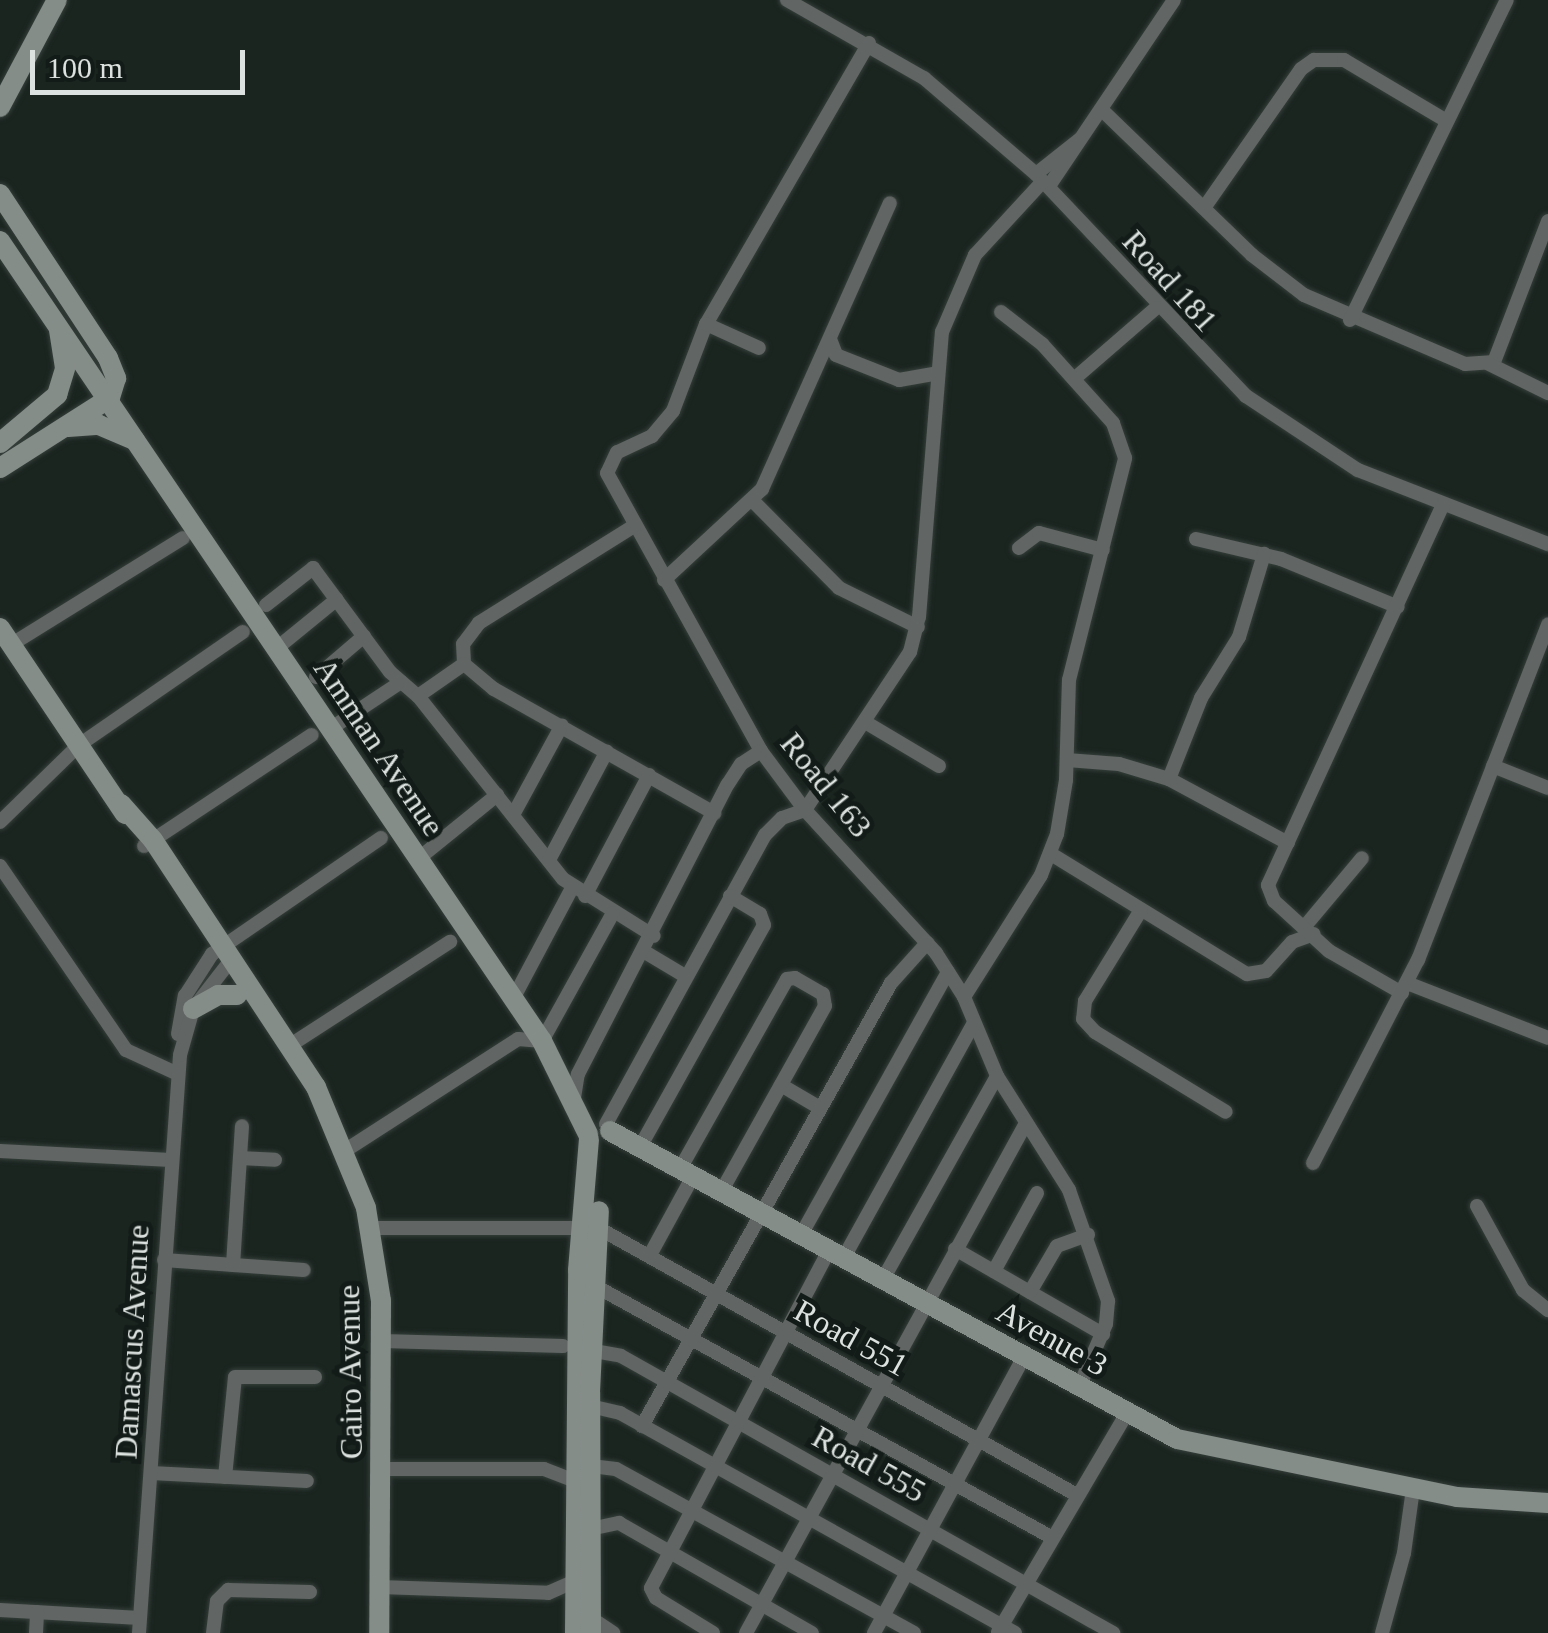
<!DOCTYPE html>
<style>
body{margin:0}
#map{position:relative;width:1548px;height:1633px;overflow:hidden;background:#1b2520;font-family:"Times New Roman",serif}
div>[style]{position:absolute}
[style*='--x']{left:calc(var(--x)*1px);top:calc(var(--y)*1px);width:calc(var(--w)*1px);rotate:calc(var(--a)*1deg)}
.roads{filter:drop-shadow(0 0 2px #363f3b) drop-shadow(0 0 2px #363f3b)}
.street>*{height:14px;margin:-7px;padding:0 7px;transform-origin:7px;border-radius:7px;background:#616664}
.secondary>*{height:20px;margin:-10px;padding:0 10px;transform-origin:10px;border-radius:10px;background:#858d89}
span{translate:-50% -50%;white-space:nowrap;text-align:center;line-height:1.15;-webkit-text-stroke:10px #121b17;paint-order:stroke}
.street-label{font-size:32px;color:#dce2df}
.scale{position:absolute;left:30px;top:50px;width:215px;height:45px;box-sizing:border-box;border:5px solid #dce2df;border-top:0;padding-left:12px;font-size:30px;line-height:35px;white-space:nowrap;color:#dce2df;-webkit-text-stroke:8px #121b17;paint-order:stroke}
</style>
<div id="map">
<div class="roads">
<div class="street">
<div style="--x:787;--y:0;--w:158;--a:29.7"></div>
<div style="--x:924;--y:78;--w:148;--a:40.6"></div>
<div style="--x:1036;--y:174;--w:306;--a:46.6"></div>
<div style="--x:1246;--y:396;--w:134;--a:33.5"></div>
<div style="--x:1358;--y:470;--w:204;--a:21.3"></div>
<div style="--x:869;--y:43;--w:325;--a:120.1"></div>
<div style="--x:706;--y:324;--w:93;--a:110.8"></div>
<div style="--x:673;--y:411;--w:33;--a:130"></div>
<div style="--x:652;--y:436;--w:38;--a:155"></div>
<div style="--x:617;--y:452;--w:23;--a:115"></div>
<div style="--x:607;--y:473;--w:318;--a:61"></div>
<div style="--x:761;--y:751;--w:74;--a:53.3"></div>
<div style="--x:805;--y:810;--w:194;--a:47.5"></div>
<div style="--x:936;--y:953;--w:52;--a:57.5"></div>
<div style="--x:964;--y:997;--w:86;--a:67.3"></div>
<div style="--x:997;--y:1076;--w:135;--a:57.7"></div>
<div style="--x:1069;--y:1190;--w:118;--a:70.6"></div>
<div style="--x:1108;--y:1301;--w:23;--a:95"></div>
<div style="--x:1106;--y:1324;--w:69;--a:113.2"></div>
<div style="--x:1102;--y:110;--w:209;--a:44"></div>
<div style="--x:1252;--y:255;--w:66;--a:37.6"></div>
<div style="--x:1304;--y:295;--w:175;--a:23.2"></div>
<div style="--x:1465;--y:364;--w:29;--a:-4"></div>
<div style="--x:1494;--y:362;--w:151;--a:-69"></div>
<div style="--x:1036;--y:174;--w:56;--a:-38.5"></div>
<div style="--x:1049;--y:186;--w:224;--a:-56.1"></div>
<div style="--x:1204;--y:208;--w:169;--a:-55.1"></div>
<div style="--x:1301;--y:69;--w:16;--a:-35"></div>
<div style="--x:1314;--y:60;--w:30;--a:0"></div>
<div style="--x:1344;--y:60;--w:117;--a:30.7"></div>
<div style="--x:1350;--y:320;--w:356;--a:-63.9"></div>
<div style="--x:706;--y:324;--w:58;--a:24.4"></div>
<div style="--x:830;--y:339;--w:17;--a:69"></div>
<div style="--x:836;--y:355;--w:68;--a:21.6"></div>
<div style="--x:899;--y:380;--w:36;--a:-10"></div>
<div style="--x:1489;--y:364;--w:66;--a:26.2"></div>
<div style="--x:1074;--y:379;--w:108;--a:-40.9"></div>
<div style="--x:753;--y:501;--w:122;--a:45.3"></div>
<div style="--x:839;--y:588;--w:88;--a:26.3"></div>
<div style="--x:634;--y:526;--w:183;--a:148"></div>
<div style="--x:479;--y:623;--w:26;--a:127"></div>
<div style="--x:463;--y:644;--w:20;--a:87"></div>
<div style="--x:464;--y:664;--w:39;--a:40"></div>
<div style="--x:494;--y:689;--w:253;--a:29.4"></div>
<div style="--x:1196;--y:539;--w:87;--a:13.2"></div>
<div style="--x:1281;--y:559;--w:126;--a:22.3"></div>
<div style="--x:1019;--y:548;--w:25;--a:-37"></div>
<div style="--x:1039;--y:533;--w:66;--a:14.9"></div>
<div style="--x:664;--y:580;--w:134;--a:-42.9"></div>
<div style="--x:762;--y:489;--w:313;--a:-65.9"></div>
<div style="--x:266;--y:605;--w:60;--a:-38.2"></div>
<div style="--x:313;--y:568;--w:129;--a:53.5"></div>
<div style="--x:390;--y:672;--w:37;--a:41"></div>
<div style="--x:418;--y:696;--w:233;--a:51.6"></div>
<div style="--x:563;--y:879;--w:107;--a:32.1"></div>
<div style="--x:12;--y:644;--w:201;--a:-31.8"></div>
<div style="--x:277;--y:648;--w:77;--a:-39.2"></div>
<div style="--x:316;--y:677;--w:63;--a:-40.5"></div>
<div style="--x:418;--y:696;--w:56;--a:-34.8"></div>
<div style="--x:865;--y:722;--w:86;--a:30.7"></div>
<div style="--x:330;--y:729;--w:85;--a:-33.5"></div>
<div style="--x:1067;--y:760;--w:52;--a:4.4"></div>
<div style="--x:1119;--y:764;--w:52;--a:16.7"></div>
<div style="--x:1169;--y:779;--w:135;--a:28.3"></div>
<div style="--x:1493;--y:766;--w:59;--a:21.8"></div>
<div style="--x:1169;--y:779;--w:87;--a:-68.4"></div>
<div style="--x:1201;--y:698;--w:72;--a:-58.1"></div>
<div style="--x:1239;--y:637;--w:87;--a:-73.2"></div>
<div style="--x:513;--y:815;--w:102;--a:-61.4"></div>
<div style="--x:0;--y:822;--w:110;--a:-44.3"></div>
<div style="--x:79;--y:745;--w:199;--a:-34.6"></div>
<div style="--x:144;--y:846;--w:201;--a:-33.5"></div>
<div style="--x:1051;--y:854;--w:230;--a:31.5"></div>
<div style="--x:1247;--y:974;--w:19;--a:-9"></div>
<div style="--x:1266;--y:971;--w:39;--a:-48"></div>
<div style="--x:1292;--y:942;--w:23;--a:-20"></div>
<div style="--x:418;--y:859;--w:102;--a:-39"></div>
<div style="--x:549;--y:860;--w:123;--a:-62"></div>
<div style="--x:0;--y:866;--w:223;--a:55.6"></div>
<div style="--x:126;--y:1050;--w:57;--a:24.8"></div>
<div style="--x:585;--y:896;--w:137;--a:-62.1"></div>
<div style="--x:1141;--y:910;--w:107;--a:121.6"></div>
<div style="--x:1085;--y:1001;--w:18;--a:96"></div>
<div style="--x:1083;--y:1019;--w:18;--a:47"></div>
<div style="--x:1095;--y:1032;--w:153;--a:31.4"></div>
<div style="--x:1306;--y:925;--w:87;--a:-50.1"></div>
<div style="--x:645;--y:952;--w:47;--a:31"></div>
<div style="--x:1407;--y:983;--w:151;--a:21.3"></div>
<div style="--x:1402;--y:993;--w:84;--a:-150.1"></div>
<div style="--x:1329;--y:951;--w:74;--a:-137.7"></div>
<div style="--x:1274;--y:901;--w:17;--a:-111"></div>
<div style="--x:1268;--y:885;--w:419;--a:-65.3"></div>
<div style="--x:964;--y:997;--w:144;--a:-57.7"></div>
<div style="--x:1041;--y:875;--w:44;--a:-68.7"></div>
<div style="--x:1057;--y:834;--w:55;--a:-80.5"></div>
<div style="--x:1066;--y:780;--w:100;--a:-88.3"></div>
<div style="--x:1069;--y:680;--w:229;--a:-75.8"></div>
<div style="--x:1125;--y:458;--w:37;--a:-109"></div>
<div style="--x:1113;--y:423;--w:106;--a:-131.9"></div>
<div style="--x:1042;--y:344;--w:52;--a:-142"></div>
<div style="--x:513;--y:999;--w:126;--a:-62"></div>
<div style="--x:178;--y:1034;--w:39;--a:-80"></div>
<div style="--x:185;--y:996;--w:50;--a:-57.3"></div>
<div style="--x:212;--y:954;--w:205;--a:-34.5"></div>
<div style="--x:289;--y:1046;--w:192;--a:-32.9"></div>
<div style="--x:781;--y:1085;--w:45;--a:30.5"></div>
<div style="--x:574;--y:1098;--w:24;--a:-81"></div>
<div style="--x:578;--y:1074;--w:326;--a:-62.7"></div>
<div style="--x:728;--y:784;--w:24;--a:-57"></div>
<div style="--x:741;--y:764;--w:24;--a:-33"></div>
<div style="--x:606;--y:1124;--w:330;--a:-61.2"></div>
<div style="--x:765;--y:835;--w:24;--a:-45"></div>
<div style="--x:782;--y:818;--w:24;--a:-19"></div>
<div style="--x:805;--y:810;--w:190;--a:-56.4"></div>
<div style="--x:910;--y:652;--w:36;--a:-76"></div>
<div style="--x:919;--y:617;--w:286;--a:-85.4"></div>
<div style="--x:942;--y:332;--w:84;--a:-66.8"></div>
<div style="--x:975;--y:255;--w:100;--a:-47.4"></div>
<div style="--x:640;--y:1147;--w:254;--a:-60.8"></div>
<div style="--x:764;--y:925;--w:12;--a:-110"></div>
<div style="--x:760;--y:914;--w:35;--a:-149"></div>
<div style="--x:346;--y:1150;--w:205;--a:-32.8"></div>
<div style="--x:518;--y:1039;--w:24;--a:5"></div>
<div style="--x:542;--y:1041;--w:146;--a:-61"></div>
<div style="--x:0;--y:1151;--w:171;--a:3"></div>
<div style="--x:240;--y:1158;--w:35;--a:3"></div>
<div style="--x:1313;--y:1163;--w:229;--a:-62.7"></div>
<div style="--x:1418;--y:960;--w:360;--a:-68.8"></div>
<div style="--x:680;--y:1169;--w:218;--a:-60.6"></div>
<div style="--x:787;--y:979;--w:8;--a:-7"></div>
<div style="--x:795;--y:978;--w:32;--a:30"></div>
<div style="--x:823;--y:994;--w:12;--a:81"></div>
<div style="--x:825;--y:1006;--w:213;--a:119.2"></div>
<div style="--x:1477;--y:1206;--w:96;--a:61.3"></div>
<div style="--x:1523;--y:1290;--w:32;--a:39"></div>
<div style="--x:371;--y:1228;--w:215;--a:0"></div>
<div style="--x:600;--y:1229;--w:546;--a:29.15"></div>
<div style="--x:801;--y:1235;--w:301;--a:-60.8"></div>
<div style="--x:955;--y:1249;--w:171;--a:29.9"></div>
<div style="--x:650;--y:1255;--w:90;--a:-61.4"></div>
<div style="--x:843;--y:1259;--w:270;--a:-61"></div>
<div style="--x:164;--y:1260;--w:140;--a:4.1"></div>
<div style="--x:233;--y:1265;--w:139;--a:-86.3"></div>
<div style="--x:994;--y:1271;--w:89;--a:-61.1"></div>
<div style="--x:882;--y:1281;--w:235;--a:-60.7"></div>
<div style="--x:597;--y:1287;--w:518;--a:28.84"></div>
<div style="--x:1030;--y:1292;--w:53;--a:-59.6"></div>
<div style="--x:1057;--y:1246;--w:33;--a:-20"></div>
<div style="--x:382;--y:1341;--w:181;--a:1.6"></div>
<div style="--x:594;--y:1351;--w:27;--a:10"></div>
<div style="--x:621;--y:1356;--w:565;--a:29.38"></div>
<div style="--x:590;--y:1406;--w:31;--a:13"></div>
<div style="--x:620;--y:1413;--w:452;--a:29.1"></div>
<div style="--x:642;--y:1426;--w:508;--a:-60.66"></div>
<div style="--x:891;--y:983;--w:54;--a:-48"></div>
<div style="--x:591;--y:1466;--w:25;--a:7"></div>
<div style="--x:616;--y:1469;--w:340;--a:28.8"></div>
<div style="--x:382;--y:1469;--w:162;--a:0"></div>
<div style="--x:544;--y:1469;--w:34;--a:21"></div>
<div style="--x:151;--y:1473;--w:156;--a:2.9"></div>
<div style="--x:225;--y:1477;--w:100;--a:-84.3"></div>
<div style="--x:235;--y:1377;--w:80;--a:0"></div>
<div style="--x:590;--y:1529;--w:30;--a:-12"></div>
<div style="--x:619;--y:1523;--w:222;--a:29.7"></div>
<div style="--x:380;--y:1587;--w:168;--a:2"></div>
<div style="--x:548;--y:1593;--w:30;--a:-24"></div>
<div style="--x:0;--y:1610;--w:140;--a:3.3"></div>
<div style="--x:591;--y:1618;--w:27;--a:34"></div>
<div style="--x:998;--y:1632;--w:254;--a:-59.5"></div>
<div style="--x:36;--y:1633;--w:21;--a:-87"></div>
<div style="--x:139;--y:1633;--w:579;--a:-85.94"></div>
<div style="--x:180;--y:1055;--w:48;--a:-74.2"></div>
<div style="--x:193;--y:1009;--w:62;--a:-52.2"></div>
<div style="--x:213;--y:1633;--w:32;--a:-83"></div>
<div style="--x:217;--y:1601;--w:16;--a:-45"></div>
<div style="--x:228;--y:1590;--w:82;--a:1.4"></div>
<div style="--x:713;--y:1633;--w:67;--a:-148.4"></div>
<div style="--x:656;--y:1598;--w:11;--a:-117"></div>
<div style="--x:651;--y:1588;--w:381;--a:-62.2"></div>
<div style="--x:746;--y:1633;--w:582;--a:-61.23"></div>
<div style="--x:874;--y:1633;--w:314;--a:-61.5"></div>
<div style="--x:1382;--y:1633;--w:83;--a:-74.6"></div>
<div style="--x:1404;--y:1553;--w:65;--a:-82"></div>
</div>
<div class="secondary">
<div style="--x:0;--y:107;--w:121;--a:-62"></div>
<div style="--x:0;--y:194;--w:196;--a:56.6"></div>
<div style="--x:108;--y:358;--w:22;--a:68"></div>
<div style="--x:116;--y:378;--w:21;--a:107"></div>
<div style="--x:0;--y:241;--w:966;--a:55.88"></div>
<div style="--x:542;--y:1041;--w:104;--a:63.7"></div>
<div style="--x:68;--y:427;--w:31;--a:-4"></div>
<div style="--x:99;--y:425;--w:39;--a:23"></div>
<div style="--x:0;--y:443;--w:75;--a:-40.1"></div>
<div style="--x:57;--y:395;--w:28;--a:-73"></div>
<div style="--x:65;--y:368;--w:38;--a:-99"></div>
<div style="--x:0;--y:468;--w:130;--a:-32.5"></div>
<div style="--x:0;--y:628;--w:224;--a:56.1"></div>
<div style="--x:121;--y:804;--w:48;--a:48.4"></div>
<div style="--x:153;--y:840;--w:296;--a:56.6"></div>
<div style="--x:316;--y:1087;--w:131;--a:67.5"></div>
<div style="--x:366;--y:1208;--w:94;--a:80.8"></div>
<div style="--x:381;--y:1301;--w:332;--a:90.3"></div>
<div style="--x:193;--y:1009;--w:29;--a:-29"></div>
<div style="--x:218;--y:995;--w:19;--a:0"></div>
<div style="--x:610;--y:1131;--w:645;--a:28.51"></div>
<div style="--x:1177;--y:1439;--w:286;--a:11.7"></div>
<div style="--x:1457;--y:1497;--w:91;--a:3.8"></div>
<div style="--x:575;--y:1633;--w:363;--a:-89.5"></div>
<div style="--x:578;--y:1270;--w:131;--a:-85.2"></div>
<div style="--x:591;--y:1633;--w:241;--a:-90.2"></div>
<div style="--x:590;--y:1392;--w:181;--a:-87.2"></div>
</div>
</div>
<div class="street-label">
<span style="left:1170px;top:281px;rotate:48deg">Road 181</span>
<span style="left:379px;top:747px;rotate:56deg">Amman Avenue</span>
<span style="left:826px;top:785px;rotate:51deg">Road 163</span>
<span style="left:851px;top:1338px;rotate:29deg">Road 551</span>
<span style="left:1052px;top:1338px;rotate:29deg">Avenue 3</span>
<span style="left:132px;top:1342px;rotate:-87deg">Damascus Avenue</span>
<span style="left:350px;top:1372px;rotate:-91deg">Cairo Avenue</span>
<span style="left:869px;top:1464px;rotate:29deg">Road 555</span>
</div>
<div class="scale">100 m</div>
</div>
